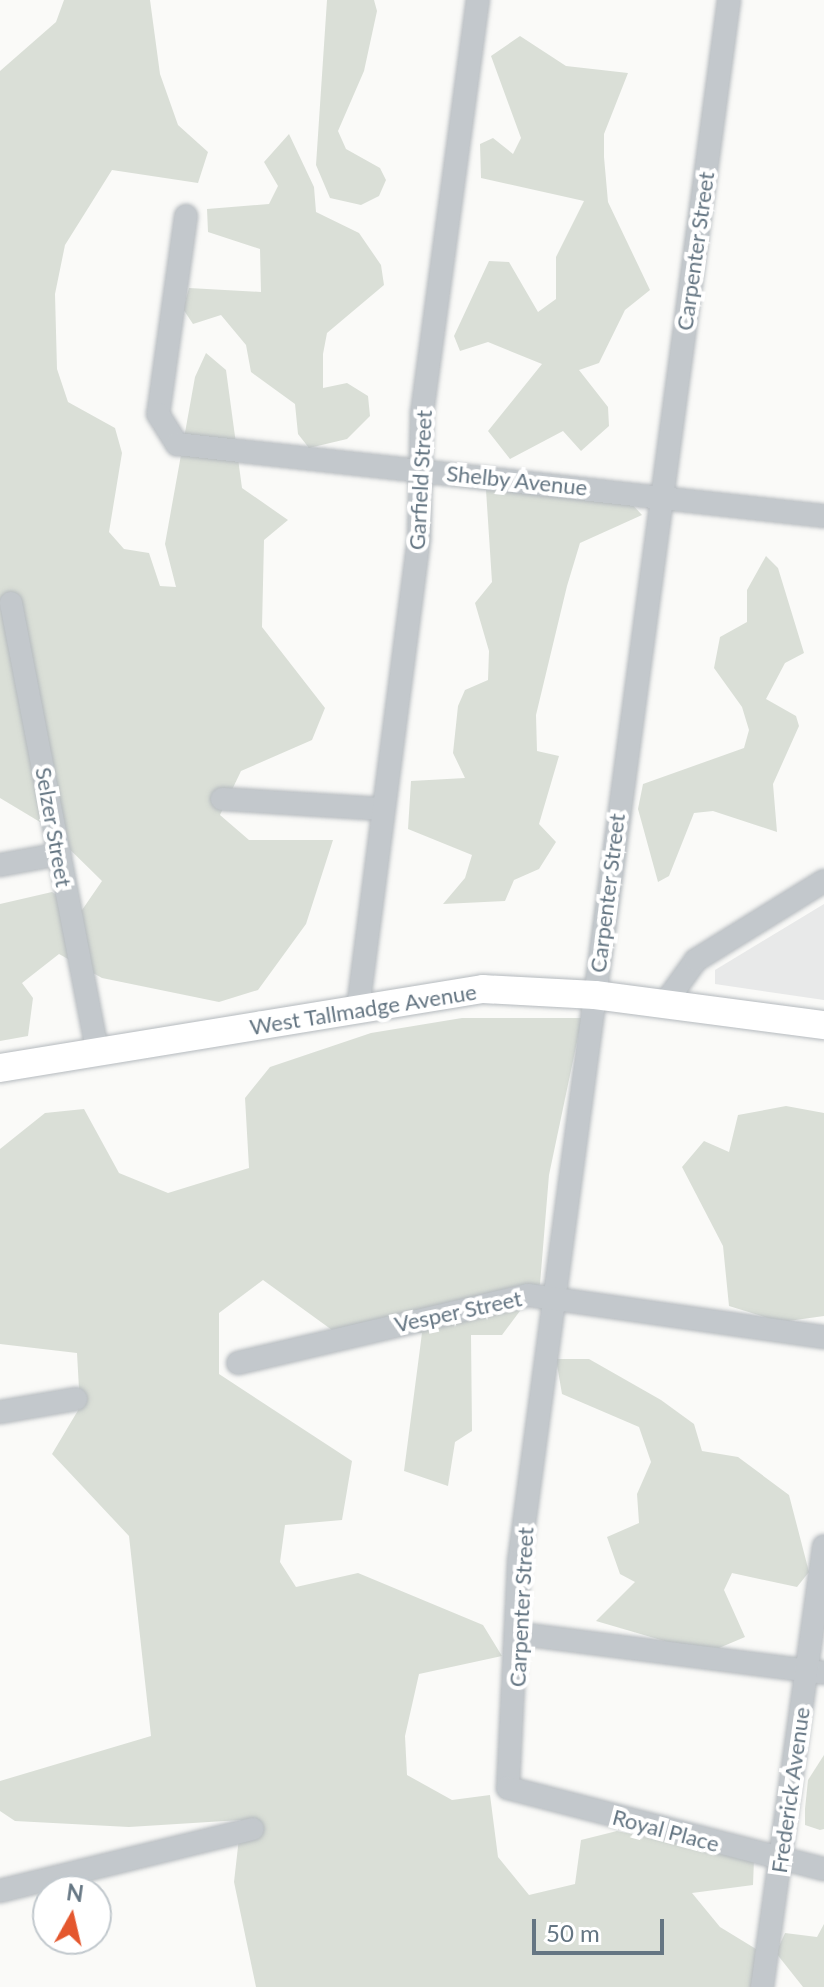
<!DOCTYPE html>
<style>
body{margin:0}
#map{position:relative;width:824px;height:1987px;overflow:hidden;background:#fafaf8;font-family:Lato,sans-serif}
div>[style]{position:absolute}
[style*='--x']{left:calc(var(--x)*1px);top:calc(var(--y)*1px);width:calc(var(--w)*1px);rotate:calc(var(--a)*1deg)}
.built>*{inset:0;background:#e8e9e9}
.green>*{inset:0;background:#dadfd7}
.roads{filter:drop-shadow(0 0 2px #b5babe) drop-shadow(0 0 2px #b5babe)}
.minor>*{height:22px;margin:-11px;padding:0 11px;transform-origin:11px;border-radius:11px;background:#c3c8cc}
.major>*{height:28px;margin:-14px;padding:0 14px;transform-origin:14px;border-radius:14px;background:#fff}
span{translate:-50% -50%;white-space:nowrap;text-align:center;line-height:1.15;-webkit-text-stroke:8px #fff;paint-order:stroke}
.street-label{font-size:22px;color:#657683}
.north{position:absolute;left:32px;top:1875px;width:80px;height:80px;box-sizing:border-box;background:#fff;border:2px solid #c1c8cd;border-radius:50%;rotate:8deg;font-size:22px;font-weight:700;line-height:32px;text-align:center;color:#657683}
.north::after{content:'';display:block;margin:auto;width:28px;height:36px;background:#e4572e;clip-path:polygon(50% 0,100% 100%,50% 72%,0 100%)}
.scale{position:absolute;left:532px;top:1919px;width:132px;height:36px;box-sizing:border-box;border:4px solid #657683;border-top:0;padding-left:10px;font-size:24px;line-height:28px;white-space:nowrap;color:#657683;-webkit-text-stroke:6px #fff;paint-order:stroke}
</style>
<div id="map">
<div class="built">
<div style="clip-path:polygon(824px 904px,824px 1000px,715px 984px,715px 970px)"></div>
</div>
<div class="green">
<div style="clip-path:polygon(64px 0,150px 0,160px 74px,178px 125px,208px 152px,198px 183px,112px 170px,65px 245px,55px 294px,57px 369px,68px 402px,115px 428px,122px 453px,109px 532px,124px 549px,149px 553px,160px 586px,176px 587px,165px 544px,195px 377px,206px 353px,226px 370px,242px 488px,288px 520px,264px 540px,262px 627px,325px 708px,312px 740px,241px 771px,220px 815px,249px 840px,333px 840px,306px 924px,258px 990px,219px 1002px,102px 978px,59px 954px,22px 983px,33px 998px,28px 1036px,0 1041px,0 904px,52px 892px,82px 910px,102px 881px,45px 825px,0 798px,0 71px,56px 22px)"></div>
<div style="clip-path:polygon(327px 0,374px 0,377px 11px,364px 71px,338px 131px,346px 149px,380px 168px,386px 180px,379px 196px,361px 205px,330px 198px,316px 165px)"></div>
<div style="clip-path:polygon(520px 36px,566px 66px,628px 73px,604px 134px,604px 157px,608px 202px,650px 290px,625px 310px,599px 363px,579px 370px,608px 407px,609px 426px,581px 451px,563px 431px,510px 459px,488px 431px,542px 364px,488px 342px,460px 351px,454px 336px,489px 261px,509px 262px,538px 312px,556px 299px,556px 257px,584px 201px,481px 178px,480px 144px,493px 138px,513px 154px,521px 138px,491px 56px)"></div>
<div style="clip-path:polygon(289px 134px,314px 187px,316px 212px,359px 233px,381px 265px,384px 285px,327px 333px,323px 354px,323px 388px,347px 383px,368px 396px,370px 416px,347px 439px,309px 448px,298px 434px,295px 404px,251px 372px,246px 345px,221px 315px,193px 324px,183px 309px,189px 288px,261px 292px,260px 249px,208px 232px,207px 209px,269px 204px,278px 186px,264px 162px)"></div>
<div style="clip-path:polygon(486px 490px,630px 502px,642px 515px,580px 543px,567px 586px,536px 715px,537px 751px,559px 756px,539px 824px,556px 842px,539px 869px,514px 880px,505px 901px,443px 904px,465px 878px,472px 855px,408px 829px,411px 781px,465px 778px,453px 753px,458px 706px,465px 690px,488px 680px,489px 651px,475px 603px,492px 582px)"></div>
<div style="clip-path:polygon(766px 556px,778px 568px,804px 653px,785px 663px,766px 699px,796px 716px,799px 726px,773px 784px,777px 832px,713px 811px,694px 813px,669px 876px,658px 882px,638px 809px,643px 784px,744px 748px,749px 730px,742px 707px,714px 668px,720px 637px,747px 622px,747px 590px)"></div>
<div style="clip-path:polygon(462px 1018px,582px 1018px,549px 1175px,540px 1284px,502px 1335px,471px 1335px,472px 1431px,455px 1442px,448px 1486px,404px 1471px,422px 1333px,332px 1330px,263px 1280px,219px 1313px,219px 1374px,352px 1461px,342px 1520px,285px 1525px,280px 1562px,296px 1587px,358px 1573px,483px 1625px,502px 1656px,419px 1674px,405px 1736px,407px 1775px,452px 1800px,490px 1795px,498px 1857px,529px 1895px,575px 1884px,581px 1840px,617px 1831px,754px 1859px,753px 1885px,692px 1893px,720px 1927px,756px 1949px,753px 1987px,256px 1987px,234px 1882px,241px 1820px,129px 1827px,15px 1821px,0 1811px,0 1781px,151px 1736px,129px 1536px,52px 1454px,80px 1407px,77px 1353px,0 1344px,0 1149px,45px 1113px,84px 1109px,119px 1173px,168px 1193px,249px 1168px,245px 1098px,270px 1067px,371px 1033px)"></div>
<div style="clip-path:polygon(786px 1106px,824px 1113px,824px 1316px,781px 1322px,729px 1306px,723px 1246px,682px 1167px,704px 1141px,729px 1152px,738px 1115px)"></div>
<div style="clip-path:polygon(556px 1359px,589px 1359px,661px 1400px,694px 1424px,702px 1451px,738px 1457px,789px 1495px,809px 1572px,797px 1587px,732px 1573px,724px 1590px,745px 1637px,719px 1648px,685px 1647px,596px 1621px,635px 1582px,620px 1574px,607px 1537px,639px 1523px,637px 1494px,651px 1462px,639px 1427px,562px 1394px)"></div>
<div style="clip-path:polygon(824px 1755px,824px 1829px,820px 1830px,805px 1825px,805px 1809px,808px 1780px)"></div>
<div style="clip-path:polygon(824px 1924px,824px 1987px,803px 1987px,776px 1953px,785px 1933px,817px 1937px)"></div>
</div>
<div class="roads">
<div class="minor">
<div style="--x:729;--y:0;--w:1576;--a:97.66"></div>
<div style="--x:519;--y:1562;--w:226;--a:92.8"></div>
<div style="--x:508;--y:1788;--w:326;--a:14.4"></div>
<div style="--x:186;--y:216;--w:200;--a:98"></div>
<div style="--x:158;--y:414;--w:36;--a:58"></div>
<div style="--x:177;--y:444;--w:651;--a:6.35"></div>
<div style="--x:11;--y:603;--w:456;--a:79.1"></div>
<div style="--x:222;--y:799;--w:161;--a:3.6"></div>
<div style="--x:0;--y:865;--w:61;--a:-10.4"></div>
<div style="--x:665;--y:1003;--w:53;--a:-54.2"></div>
<div style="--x:696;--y:960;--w:150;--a:-31.7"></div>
<div style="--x:358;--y:1008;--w:475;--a:-82.6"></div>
<div style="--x:419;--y:537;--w:124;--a:-88.6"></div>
<div style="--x:422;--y:413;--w:417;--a:-82.3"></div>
<div style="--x:238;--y:1363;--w:298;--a:-13.2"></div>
<div style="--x:528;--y:1295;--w:299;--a:8.1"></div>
<div style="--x:0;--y:1412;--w:77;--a:-9.7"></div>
<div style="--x:521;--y:1634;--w:305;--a:7.3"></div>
<div style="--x:0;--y:1891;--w:260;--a:-13.8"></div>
<div style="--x:762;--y:1987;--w:445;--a:-82"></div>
</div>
<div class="major">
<div style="--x:0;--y:1068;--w:489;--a:-9.3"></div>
<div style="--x:483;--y:989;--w:112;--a:3.1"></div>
<div style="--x:595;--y:995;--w:231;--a:7.5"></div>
</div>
</div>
<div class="street-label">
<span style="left:695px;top:251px;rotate:-82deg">Carpenter Street</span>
<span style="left:420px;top:480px;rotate:-87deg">Garfield Street</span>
<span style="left:517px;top:480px;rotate:6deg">Shelby Avenue</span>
<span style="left:54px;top:827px;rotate:80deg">Selzer Street</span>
<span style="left:607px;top:893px;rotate:-83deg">Carpenter Street</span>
<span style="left:363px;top:1009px;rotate:-9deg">West Tallmadge Avenue</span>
<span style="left:458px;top:1311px;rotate:-12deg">Vesper Street</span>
<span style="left:521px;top:1607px;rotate:-87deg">Carpenter Street</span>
<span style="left:790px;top:1790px;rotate:-82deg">Frederick Avenue</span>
<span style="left:666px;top:1830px;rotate:15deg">Royal Place</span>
</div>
<div class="north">N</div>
<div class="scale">50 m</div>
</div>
